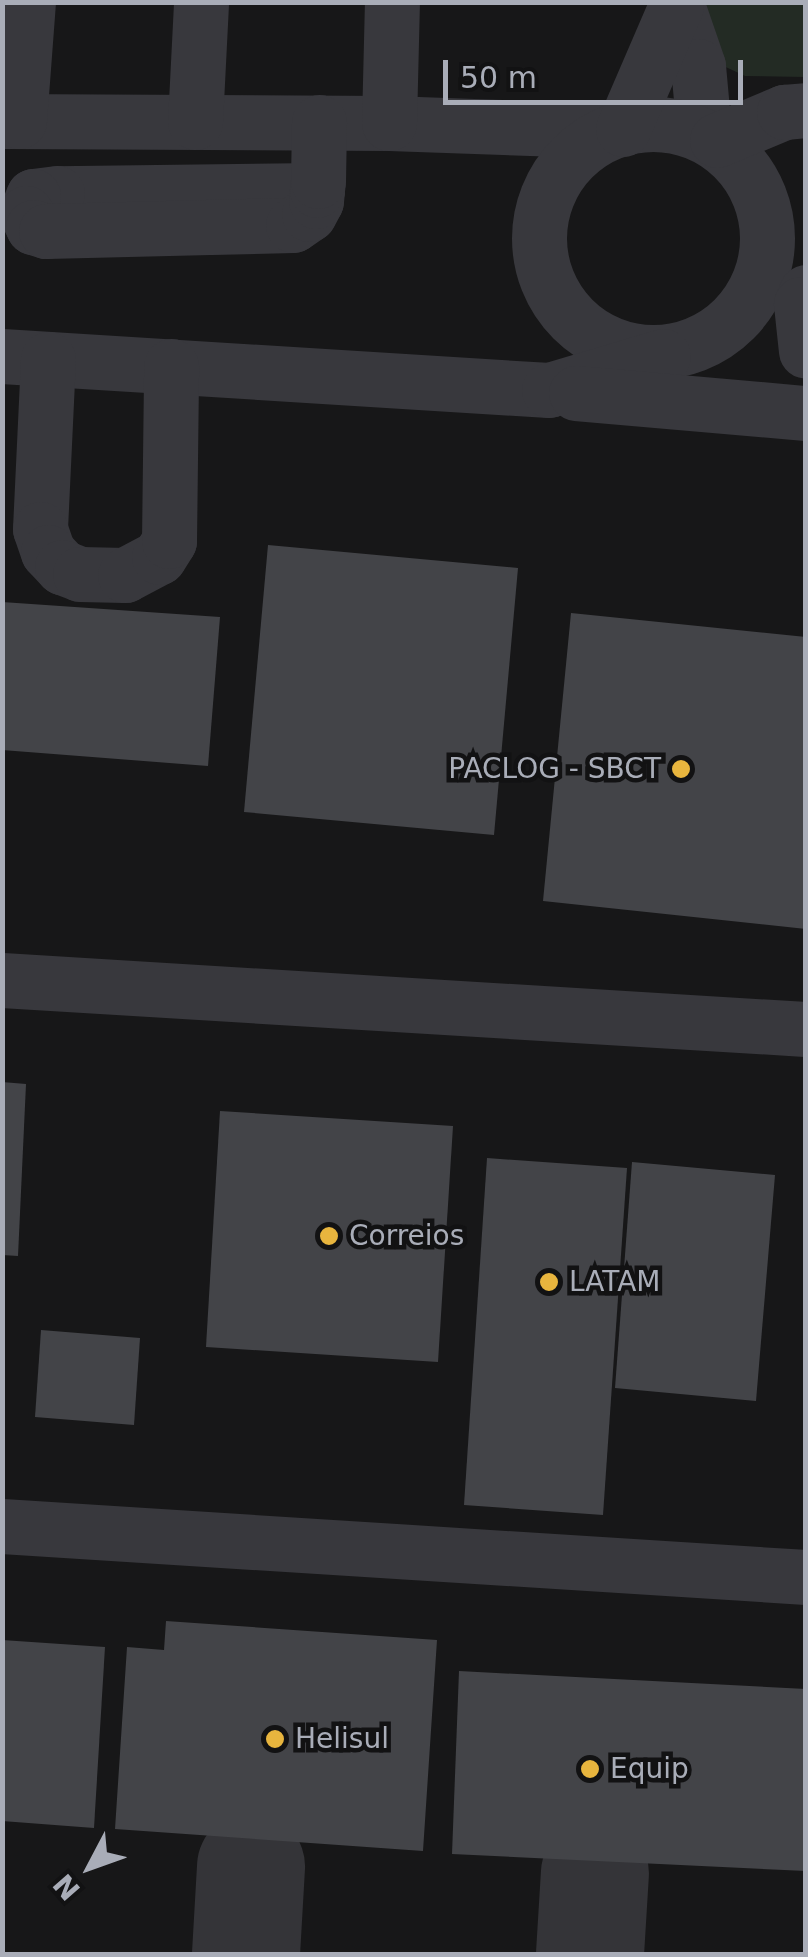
<!DOCTYPE html>
<style>
body{margin:0}
#map{position:relative;width:808px;height:1957px;overflow:hidden;background:#171718;font-family:"DejaVu Sans",sans-serif}
div>[style]{position:absolute}
[style*='--x']{left:calc(var(--x)*1px);top:calc(var(--y)*1px);width:calc(var(--w)*1px);rotate:calc(var(--a)*1deg)}
.green>*{inset:0;background:#232b24}
.taxiway>*{height:108px;margin:-54px;padding:0 54px;transform-origin:54px;border-radius:54px;background:#343438}
.building>*{inset:0;background:#434448}
.minor>*{height:55px;margin:-27.5px;padding:0 27.5px;transform-origin:27.5px;border-radius:27.5px;background:#38383d}
.minor>.ring{margin:-27.5px;padding:0;box-sizing:content-box;background:none;border:55px solid #38383d;border-radius:50%}
.dots>*{width:28px;height:28px;translate:-50% -50%;box-sizing:border-box;border:5px solid #121213;border-radius:50%}
span{translate:-50% -50%;white-space:nowrap;text-align:center;line-height:1.15;-webkit-text-stroke:9px #121213;paint-order:stroke}
.poi-label{font-size:28px;color:#a9adb8}
.right{translate:-100% -50%;text-align:right}
.left{translate:0 -50%;text-align:left}
.frame{position:absolute;inset:0;border:5px solid #a9adb8;pointer-events:none}
.north{position:absolute;left:40px;top:1817px;width:100px;height:100px;-webkit-text-stroke:8px #121213;paint-order:stroke;rotate:229deg;font-size:28px;font-weight:700;line-height:40px;text-align:center;color:#a9adb8}
.north::after{content:'';display:block;margin:auto;width:35px;height:45px;background:#a9adb8;clip-path:polygon(50% 0,100% 100%,50% 72%,0 100%)}
.scale{position:absolute;left:443px;top:60px;width:300px;height:45px;box-sizing:border-box;border:5px solid #a9adb8;border-top:0;padding-left:12px;font-size:30px;line-height:35px;white-space:nowrap;color:#a9adb8;-webkit-text-stroke:8px #121213;paint-order:stroke}
</style>
<div id="map">
<div class="green">
<div style="clip-path:polygon(691px 3px,805px 3px,805px 77px,745px 76px,715px 62px)"></div>
</div>
<div class="taxiway">
<div style="--x:246;--y:1954;--w:88;--a:-86.7"></div>
<div style="--x:590;--y:1954;--w:81;--a:-86.5"></div>
</div>
<div class="building">
<div style="clip-path:polygon(268px 545px,518px 568px,494px 835px,244px 812px)"></div>
<div style="clip-path:polygon(2px 602px,220px 617px,208px 766px,2px 750px)"></div>
<div style="clip-path:polygon(571px 613px,806px 637px,806px 929px,543px 901px)"></div>
<div style="clip-path:polygon(2px 1082px,26px 1084px,18px 1256px,2px 1255px)"></div>
<div style="clip-path:polygon(220px 1111px,453px 1126px,438px 1362px,206px 1347px)"></div>
<div style="clip-path:polygon(487px 1158px,627px 1168px,603px 1515px,464px 1505px)"></div>
<div style="clip-path:polygon(632px 1162px,775px 1175px,756px 1401px,615px 1388px)"></div>
<div style="clip-path:polygon(41px 1330px,140px 1338px,134px 1425px,35px 1417px)"></div>
<div style="clip-path:polygon(166px 1621px,437px 1640px,423px 1851px,115px 1829px,127px 1647px,164px 1650px)"></div>
<div style="clip-path:polygon(2px 1640px,105px 1647px,94px 1828px,2px 1821px)"></div>
<div style="clip-path:polygon(459px 1671px,806px 1689px,806px 1871px,452px 1854px)"></div>
</div>
<div class="minor">
<div style="--x:676;--y:2;--w:68;--a:71"></div>
<div style="--x:698;--y:66;--w:66;--a:84.8"></div>
<div style="--x:2;--y:121;--w:387;--a:0.3"></div>
<div style="--x:389;--y:123;--w:224;--a:2"></div>
<div style="--x:19;--y:121;--w:119;--a:-85.7"></div>
<div style="--x:195;--y:122;--w:120;--a:-87.1"></div>
<div style="--x:389;--y:123;--w:121;--a:-88.6"></div>
<div class="ring" style="left:539px;top:124px;width:173px;height:173px"></div>
<div style="--x:623;--y:129;--w:134;--a:-66.7"></div>
<div style="--x:717;--y:140;--w:73;--a:-22.7"></div>
<div style="--x:784;--y:112;--w:22;--a:-5"></div>
<div style="--x:317;--y:190;--w:260;--a:179.3"></div>
<div style="--x:57;--y:193;--w:24;--a:173"></div>
<div style="--x:33;--y:196;--w:18;--a:112"></div>
<div style="--x:26;--y:213;--w:16;--a:63"></div>
<div style="--x:33;--y:227;--w:14;--a:17"></div>
<div style="--x:46;--y:231;--w:247;--a:-1.4"></div>
<div style="--x:293;--y:225;--w:19;--a:-35"></div>
<div style="--x:309;--y:214;--w:15;--a:-62"></div>
<div style="--x:316;--y:201;--w:11;--a:-85"></div>
<div style="--x:317;--y:190;--w:9;--a:-84"></div>
<div style="--x:318;--y:181;--w:59;--a:-89"></div>
<div style="--x:806;--y:292;--w:13;--a:113"></div>
<div style="--x:801;--y:304;--w:47;--a:83.9"></div>
<div style="--x:2;--y:356;--w:548;--a:3.56"></div>
<div style="--x:549;--y:390;--w:119;--a:-16.6"></div>
<div style="--x:48;--y:359;--w:170;--a:92.7"></div>
<div style="--x:40;--y:529;--w:24;--a:71"></div>
<div style="--x:48;--y:552;--w:21;--a:47"></div>
<div style="--x:62;--y:567;--w:19;--a:21"></div>
<div style="--x:80;--y:574;--w:45;--a:1.3"></div>
<div style="--x:125;--y:575;--w:38;--a:-28"></div>
<div style="--x:159;--y:557;--w:19;--a:-58"></div>
<div style="--x:169;--y:541;--w:175;--a:-89.3"></div>
<div style="--x:576;--y:393;--w:231;--a:5"></div>
<div style="--x:2;--y:980;--w:805;--a:3.49"></div>
<div style="--x:2;--y:1526;--w:806;--a:3.63"></div>
</div>
<div class="dots">
<div style="left:681px;top:769px;background:#e8b53e"></div>
<div style="left:329px;top:1236px;background:#e8b53e"></div>
<div style="left:549px;top:1282px;background:#e8b53e"></div>
<div style="left:275px;top:1739px;background:#e8b53e"></div>
<div style="left:590px;top:1769px;background:#e8b53e"></div>
</div>
<div class="poi-label">
<span class="right" style="left:661px;top:769px">PACLOG - SBCT</span>
<span class="left" style="left:349px;top:1236px">Correios</span>
<span class="left" style="left:569px;top:1282px">LATAM</span>
<span class="left" style="left:295px;top:1739px">Helisul</span>
<span class="left" style="left:610px;top:1769px">Equip</span>
</div>
<div class="frame"></div>
<div class="north">N</div>
<div class="scale">50 m</div>
</div>
